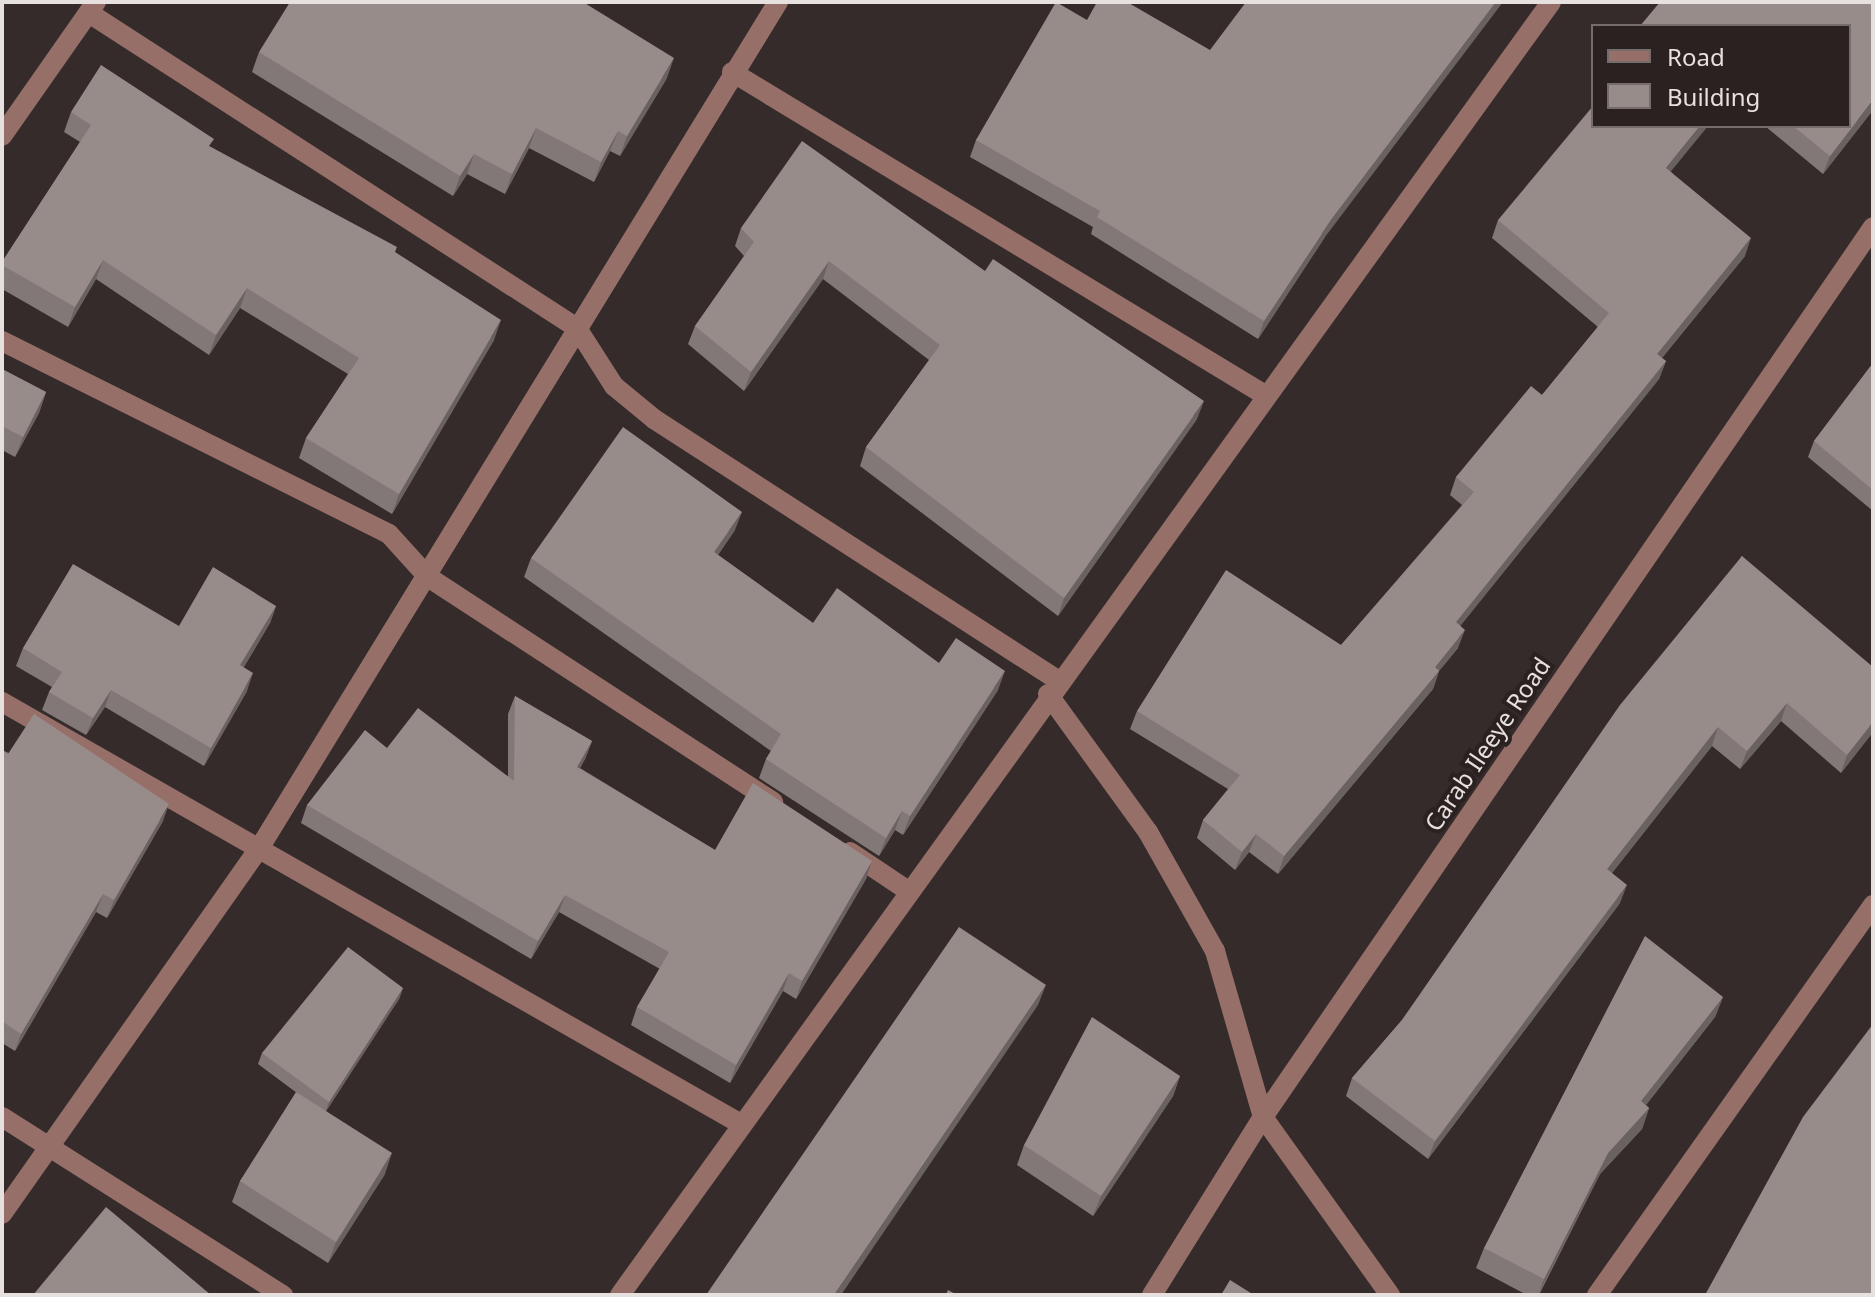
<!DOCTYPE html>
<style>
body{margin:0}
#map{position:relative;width:1875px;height:1297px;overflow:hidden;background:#342b2a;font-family:"Noto Sans",sans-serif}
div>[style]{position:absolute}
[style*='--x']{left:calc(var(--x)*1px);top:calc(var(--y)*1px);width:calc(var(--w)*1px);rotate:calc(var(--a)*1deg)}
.minor>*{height:20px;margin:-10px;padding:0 10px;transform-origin:10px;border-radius:10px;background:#966f69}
.wall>*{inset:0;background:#837878}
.shaded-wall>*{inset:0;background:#6a6261}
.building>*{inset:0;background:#988c8b}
span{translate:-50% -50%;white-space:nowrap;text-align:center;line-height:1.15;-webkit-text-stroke:8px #2a2120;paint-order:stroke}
.street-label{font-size:24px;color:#e6e0df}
.frame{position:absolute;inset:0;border:4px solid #e6e0df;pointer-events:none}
.legend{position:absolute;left:1591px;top:24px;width:260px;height:104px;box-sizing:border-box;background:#2a2120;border:2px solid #756d6c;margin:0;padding:10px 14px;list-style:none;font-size:24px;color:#e6e0df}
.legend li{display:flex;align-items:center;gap:16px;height:40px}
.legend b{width:40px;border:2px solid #756d6c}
</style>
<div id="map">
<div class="minor">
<div style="--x:89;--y:13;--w:581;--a:32.84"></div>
<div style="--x:577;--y:328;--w:69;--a:57.5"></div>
<div style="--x:614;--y:386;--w:52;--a:39.5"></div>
<div style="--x:654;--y:419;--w:480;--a:32.9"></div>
<div style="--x:732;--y:72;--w:623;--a:31.22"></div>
<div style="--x:2;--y:136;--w:164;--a:-55"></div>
<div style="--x:2;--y:341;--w:432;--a:26.5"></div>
<div style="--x:389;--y:534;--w:58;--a:47.8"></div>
<div style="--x:428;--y:577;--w:412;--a:33.1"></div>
<div style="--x:1048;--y:694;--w:170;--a:54.1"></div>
<div style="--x:1148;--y:832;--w:137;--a:60.6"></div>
<div style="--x:1215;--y:951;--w:173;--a:73.9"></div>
<div style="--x:1263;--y:1117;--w:219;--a:54.5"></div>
<div style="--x:2;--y:702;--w:851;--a:29.73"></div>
<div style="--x:850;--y:852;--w:72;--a:33.7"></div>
<div style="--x:2;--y:1117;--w:333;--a:32.4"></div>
<div style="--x:2;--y:1214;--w:449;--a:-54.9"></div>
<div style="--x:260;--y:847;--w:991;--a:-58.49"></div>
<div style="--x:620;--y:1295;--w:1593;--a:-54.24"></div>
<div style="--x:1152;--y:1295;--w:210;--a:-58.1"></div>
<div style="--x:1263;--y:1117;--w:1079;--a:-55.57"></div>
<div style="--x:1597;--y:1295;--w:478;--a:-54.7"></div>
</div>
<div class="wall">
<div style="clip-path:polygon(1087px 20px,1325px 237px,1258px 339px,1091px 234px,1093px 227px,970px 157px,976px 140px)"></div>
<div style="clip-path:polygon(259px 52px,667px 78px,620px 156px,610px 151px,594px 182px,529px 148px,505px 194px,467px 174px,453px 196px,252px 72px)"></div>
<div style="clip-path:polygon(1873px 110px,1823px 174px,1765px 126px,1849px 126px)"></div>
<div style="clip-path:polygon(71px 112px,211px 147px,395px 253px,494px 340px,392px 514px,299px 458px,306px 438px,348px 374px,240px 308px,209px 355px,96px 279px,68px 327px,2px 289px,2px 262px,80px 142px,64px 132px)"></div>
<div style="clip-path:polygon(1671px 172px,1745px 256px,1662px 358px,1666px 361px,1659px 379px,1460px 626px,1458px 648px,1439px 671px,1433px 689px,1278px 874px,1249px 852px,1235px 870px,1197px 838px,1203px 820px,1228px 789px,1130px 729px,1137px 711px,1341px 645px,1462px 505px,1450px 495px,1456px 477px,1542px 395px,1598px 327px,1492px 238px,1498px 220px)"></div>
<div style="clip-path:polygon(741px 228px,985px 271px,1197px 419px,1058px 616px,860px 466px,866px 447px,929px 360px,823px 279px,744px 391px,688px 344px,695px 326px,744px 256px,735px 246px)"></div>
<div style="clip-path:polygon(1873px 363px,1873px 511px,1808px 457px,1814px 441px)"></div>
<div style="clip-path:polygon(2px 369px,46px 392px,39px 413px,15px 457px,2px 450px)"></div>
<div style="clip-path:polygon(735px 530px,718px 555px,813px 623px,939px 663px,998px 690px,903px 835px,895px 830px,879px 856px,759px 778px,766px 759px,771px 751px,524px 577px,531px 558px)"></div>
<div style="clip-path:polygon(1742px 556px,1873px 732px,1841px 773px,1781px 721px,1740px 769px,1712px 746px,1612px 873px,1620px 903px,1428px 1159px,1346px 1096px,1352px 1078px,1402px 1020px)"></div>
<div style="clip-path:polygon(276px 606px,270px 623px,244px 667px,247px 691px,204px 766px,105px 707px,86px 735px,42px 710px,49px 692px,52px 687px,16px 666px,23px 648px,179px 626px)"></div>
<div style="clip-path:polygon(515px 696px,592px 741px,585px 759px,580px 768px,715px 850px,872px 861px,866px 879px,796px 999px,783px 991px,730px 1083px,631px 1025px,637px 1007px,660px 969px,559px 912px,531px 959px,301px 823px,307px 805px,387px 748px,508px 776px,508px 714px)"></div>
<div style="clip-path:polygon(2px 750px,163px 821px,107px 918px,96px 912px,15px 1051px,2px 1043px)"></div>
<div style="clip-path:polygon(403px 988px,399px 999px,326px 1111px,385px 1174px,328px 1263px,232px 1202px,240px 1181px,301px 1096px,258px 1064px,262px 1053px)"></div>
<div style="clip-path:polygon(1723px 997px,1715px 1017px,1646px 1105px,1649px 1108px,1642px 1129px,1600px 1174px,1539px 1295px,1527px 1295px,1476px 1268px,1484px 1248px)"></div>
<div style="clip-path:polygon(1180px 1076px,1173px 1096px,1093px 1216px,1017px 1165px,1024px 1145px)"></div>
</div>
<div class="shaded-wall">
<div style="clip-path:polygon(1496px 2px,1503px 2px,1325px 237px,1258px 339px,1264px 321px,1331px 220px)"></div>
<div style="clip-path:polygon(674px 58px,667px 78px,620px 156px,627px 136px)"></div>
<div style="clip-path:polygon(1873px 100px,1873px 110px,1823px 174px,1830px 156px)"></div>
<div style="clip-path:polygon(1700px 126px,1708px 126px,1659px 186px,1666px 168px)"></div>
<div style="clip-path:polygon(536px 128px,529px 148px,505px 194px,512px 174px)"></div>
<div style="clip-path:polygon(618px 131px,610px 151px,594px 182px,601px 162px)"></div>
<div style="clip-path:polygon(474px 154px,467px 174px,453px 196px,460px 176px)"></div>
<div style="clip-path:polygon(1751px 238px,1745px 256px,1650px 372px,1657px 354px)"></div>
<div style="clip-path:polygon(103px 260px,96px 279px,68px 327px,75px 307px)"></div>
<div style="clip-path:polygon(829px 261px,823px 279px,744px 391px,751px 372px)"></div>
<div style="clip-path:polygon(247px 288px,240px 308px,209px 355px,216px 335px)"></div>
<div style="clip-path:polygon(501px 320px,494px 340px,392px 514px,399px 494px)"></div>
<div style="clip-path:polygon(1666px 361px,1659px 379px,1449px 640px,1456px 622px)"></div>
<div style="clip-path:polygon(46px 392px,39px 413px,15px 457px,23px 437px)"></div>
<div style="clip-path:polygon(1204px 401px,1197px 419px,1058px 616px,1064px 598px)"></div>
<div style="clip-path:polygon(742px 512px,735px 530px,707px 570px,714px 552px)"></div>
<div style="clip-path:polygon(276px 606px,270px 623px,234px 683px,240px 665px)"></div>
<div style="clip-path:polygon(1465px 630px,1458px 648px,1439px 671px,1433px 689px,1278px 874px,1284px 856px)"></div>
<div style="clip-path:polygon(1005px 671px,998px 690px,903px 835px,910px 816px)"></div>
<div style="clip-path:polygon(253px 673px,247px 691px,204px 766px,211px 748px)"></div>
<div style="clip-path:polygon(111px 690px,105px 707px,86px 735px,93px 718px)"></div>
<div style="clip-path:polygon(1787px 703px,1781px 721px,1740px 769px,1747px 751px)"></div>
<div style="clip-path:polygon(1873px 722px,1873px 732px,1841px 773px,1847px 755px)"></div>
<div style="clip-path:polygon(1718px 727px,1712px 746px,1601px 887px,1607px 869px)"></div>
<div style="clip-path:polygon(592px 741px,585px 759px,571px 784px,577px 767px)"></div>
<div style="clip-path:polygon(169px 804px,163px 821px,107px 918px,114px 900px)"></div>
<div style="clip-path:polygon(902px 811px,895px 830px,879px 856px,886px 838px)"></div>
<div style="clip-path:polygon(1256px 834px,1249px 852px,1235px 870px,1242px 852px)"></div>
<div style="clip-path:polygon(872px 861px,866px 879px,796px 999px,802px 981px)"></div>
<div style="clip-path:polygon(1627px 885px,1620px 903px,1428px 1159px,1435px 1141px)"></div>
<div style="clip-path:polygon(103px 894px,96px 912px,15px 1051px,21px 1034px)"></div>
<div style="clip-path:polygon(565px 895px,559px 912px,531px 959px,538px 941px)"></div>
<div style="clip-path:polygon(789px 973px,783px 991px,730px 1083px,736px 1065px)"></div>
<div style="clip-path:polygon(1046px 985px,1038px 1005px,841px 1295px,834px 1295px)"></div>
<div style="clip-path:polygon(403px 988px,399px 999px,325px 1113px,329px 1102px)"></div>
<div style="clip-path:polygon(1723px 997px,1715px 1017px,1633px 1121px,1641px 1101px)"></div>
<div style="clip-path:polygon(1180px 1076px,1173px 1096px,1093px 1216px,1101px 1196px)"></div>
<div style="clip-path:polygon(1649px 1108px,1642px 1129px,1600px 1174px,1538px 1295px,1544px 1279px,1608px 1153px)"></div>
<div style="clip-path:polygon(392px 1153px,385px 1174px,328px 1263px,336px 1242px)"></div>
</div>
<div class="building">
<div style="clip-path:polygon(290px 2px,583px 2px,674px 58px,627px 136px,618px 131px,601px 162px,536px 128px,512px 174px,474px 154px,460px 176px,259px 52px)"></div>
<div style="clip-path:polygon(1056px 2px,1087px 20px,1097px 2px,1127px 2px,1210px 50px,1246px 2px,1496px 2px,1331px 220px,1264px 321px,1097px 217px,1100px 211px,976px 140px)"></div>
<div style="clip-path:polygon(1660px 2px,1873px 2px,1873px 100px,1830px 156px,1793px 126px,1849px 126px,1849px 26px,1640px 26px)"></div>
<div style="clip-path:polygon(101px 65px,214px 139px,209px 146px,397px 247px,395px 252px,501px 320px,399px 494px,306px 438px,359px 358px,247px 288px,216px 335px,103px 260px,75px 307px,2px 265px,2px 262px,91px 125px,71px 112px)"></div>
<div style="clip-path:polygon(1593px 106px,1593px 126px,1700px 126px,1666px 168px,1751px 238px,1657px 354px,1666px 361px,1456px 622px,1465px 630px,1435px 667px,1439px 671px,1284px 856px,1256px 834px,1242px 852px,1203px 820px,1240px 775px,1137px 711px,1226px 570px,1341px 645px,1474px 492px,1456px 477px,1531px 386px,1542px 395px,1609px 313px,1498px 220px)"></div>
<div style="clip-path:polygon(802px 141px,985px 271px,993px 259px,1204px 401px,1064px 598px,866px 447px,940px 345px,829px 261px,751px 372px,695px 326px,754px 242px,741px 228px)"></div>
<div style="clip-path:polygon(1873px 363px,1873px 490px,1814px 441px)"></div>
<div style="clip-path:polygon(2px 369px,46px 392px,23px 437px,2px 426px)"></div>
<div style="clip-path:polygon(623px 427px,742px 512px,714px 552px,813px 623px,837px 588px,939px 663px,956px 638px,1005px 671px,910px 816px,902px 811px,886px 838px,766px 759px,781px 734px,531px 558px)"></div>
<div style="clip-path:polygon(1742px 556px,1873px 667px,1873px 722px,1847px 755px,1787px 703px,1747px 751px,1718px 727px,1607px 869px,1627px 885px,1435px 1141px,1352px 1078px,1402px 1020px,1620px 705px)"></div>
<div style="clip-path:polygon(73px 564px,179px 626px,213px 567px,276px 606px,240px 665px,253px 673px,211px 748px,111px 690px,93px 718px,49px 692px,62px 672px,23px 648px)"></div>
<div style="clip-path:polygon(515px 696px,592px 741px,577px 767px,715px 850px,753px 783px,872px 861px,802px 981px,789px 973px,736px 1065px,637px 1007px,669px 952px,565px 895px,538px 941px,307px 805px,365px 730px,387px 748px,418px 708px,514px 781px)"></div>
<div style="clip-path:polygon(34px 714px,169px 804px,114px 900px,103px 894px,21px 1034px,2px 1021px,2px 750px,8px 754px)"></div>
<div style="clip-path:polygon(959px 927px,1046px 985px,834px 1295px,706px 1295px)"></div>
<div style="clip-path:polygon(1645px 936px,1723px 997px,1641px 1101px,1649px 1108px,1608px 1153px,1544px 1279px,1484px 1248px)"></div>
<div style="clip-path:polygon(348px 947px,403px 988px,329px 1102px,262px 1053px)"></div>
<div style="clip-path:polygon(1092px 1017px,1180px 1076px,1101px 1196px,1024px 1145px)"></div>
<div style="clip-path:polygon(1873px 1024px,1873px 1295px,1705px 1295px,1803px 1117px)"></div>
<div style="clip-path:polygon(296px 1092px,392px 1153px,336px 1242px,240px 1181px)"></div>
<div style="clip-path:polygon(106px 1207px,211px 1295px,33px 1295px)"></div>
<div style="clip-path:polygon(1230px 1280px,1254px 1295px,1221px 1295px)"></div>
<div style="clip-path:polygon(948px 1290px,957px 1295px,946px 1295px)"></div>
</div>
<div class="street-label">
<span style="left:1487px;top:744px;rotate:-56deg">Carab Ileeye Road</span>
</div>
<div class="frame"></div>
<ul class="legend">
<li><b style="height:10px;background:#966f69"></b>Road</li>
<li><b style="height:22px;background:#988c8b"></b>Building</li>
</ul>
</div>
